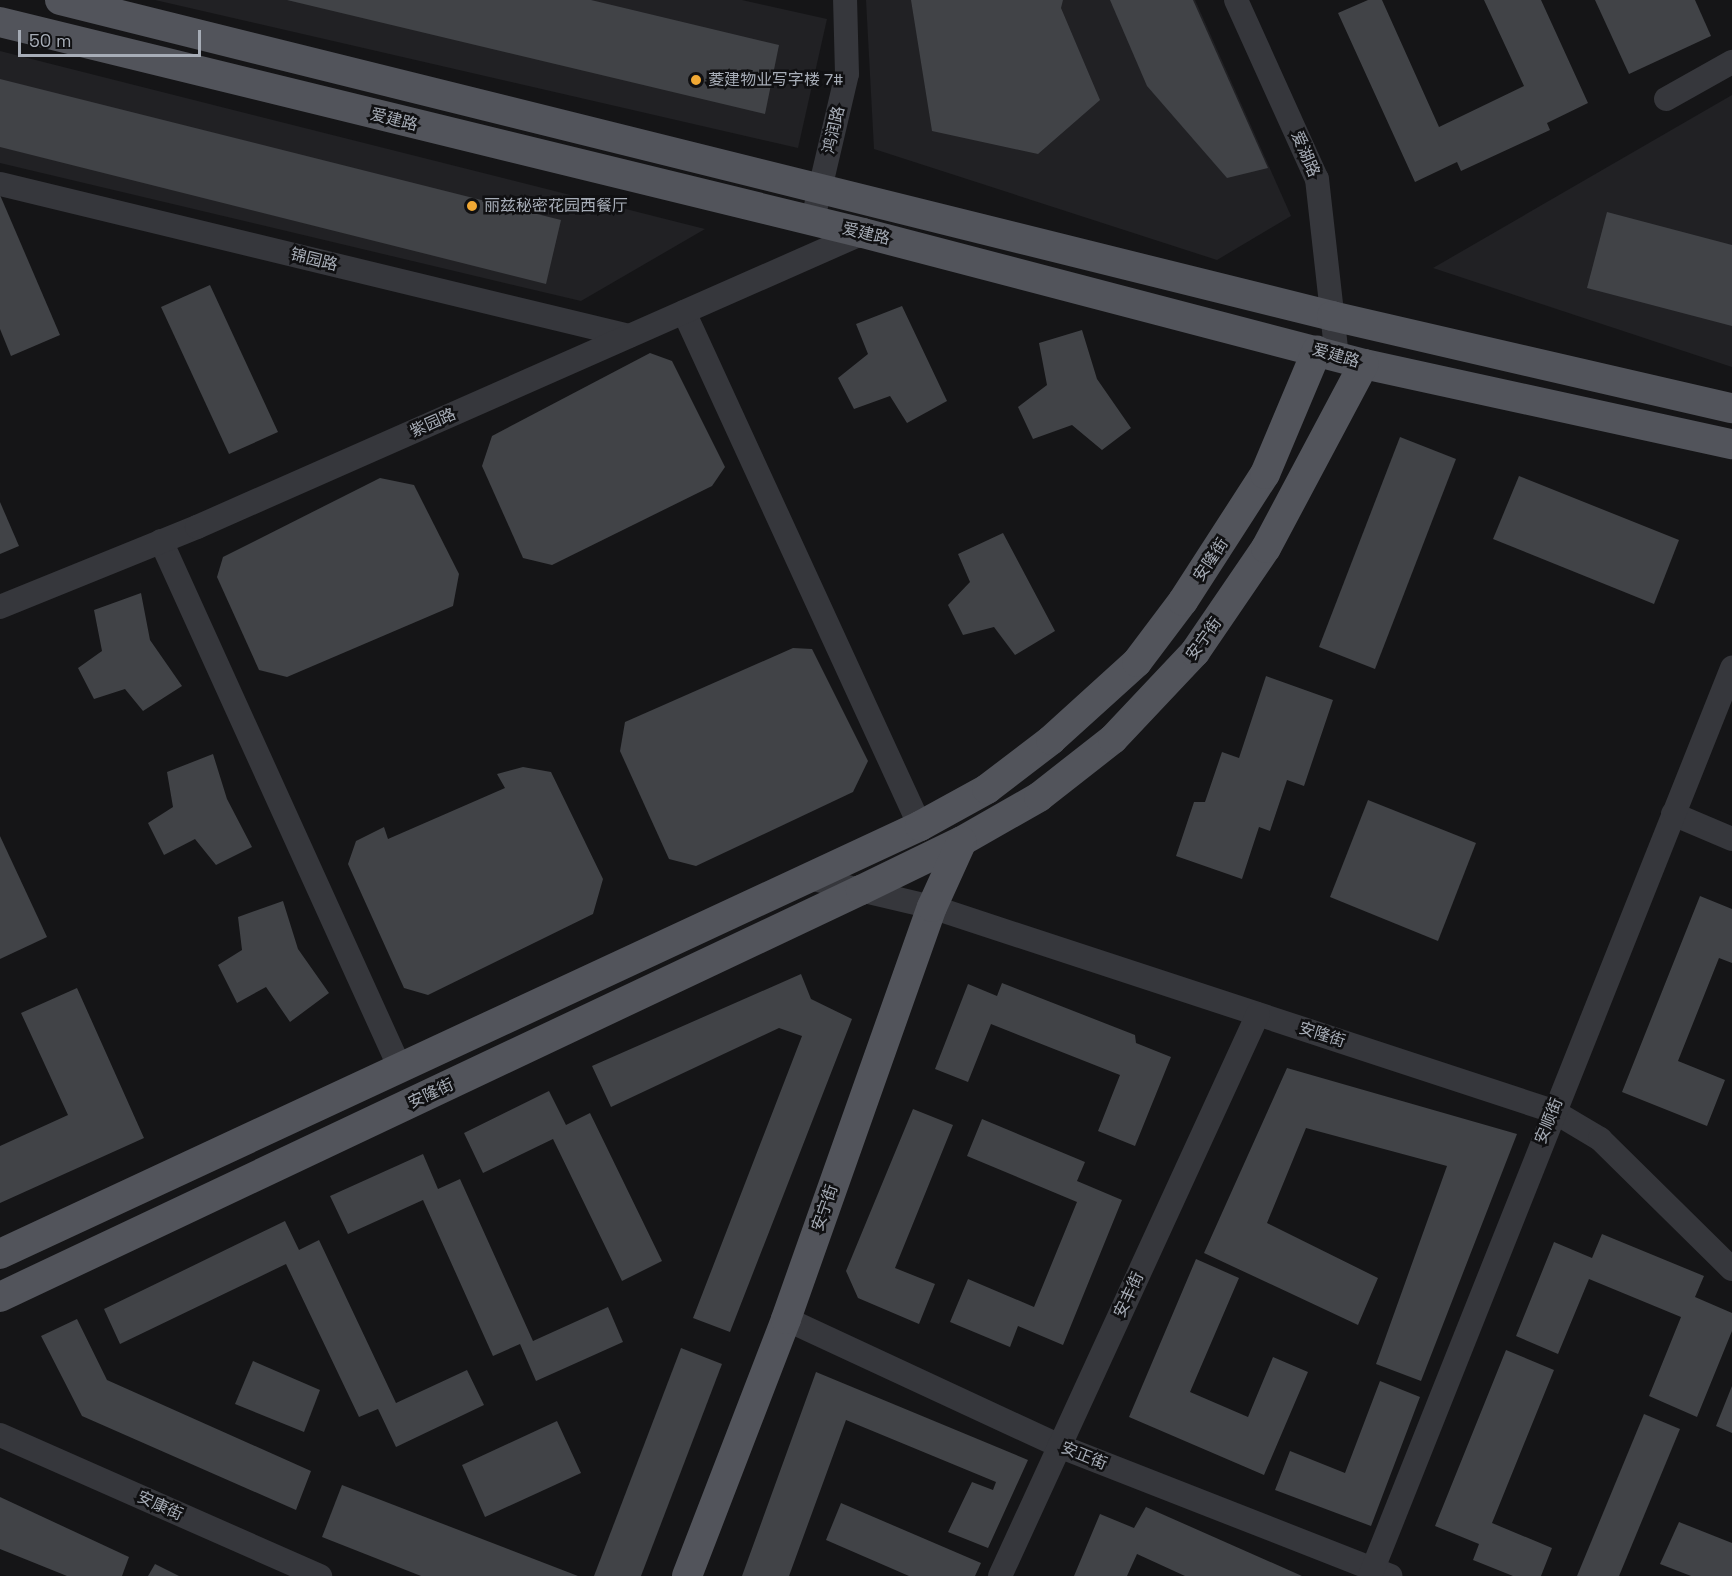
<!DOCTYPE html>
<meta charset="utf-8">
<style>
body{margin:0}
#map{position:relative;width:1732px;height:1576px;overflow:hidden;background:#151517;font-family:"Space Grotesk","Noto Sans SC",sans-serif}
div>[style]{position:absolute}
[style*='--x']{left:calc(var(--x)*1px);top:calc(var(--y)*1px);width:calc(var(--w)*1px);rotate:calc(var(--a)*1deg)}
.built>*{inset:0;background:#212124}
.building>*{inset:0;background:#414347}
.minor>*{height:24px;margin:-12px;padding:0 12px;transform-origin:12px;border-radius:12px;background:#36373c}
.major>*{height:30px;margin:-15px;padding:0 15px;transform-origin:15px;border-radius:15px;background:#52545b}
.dots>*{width:16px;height:16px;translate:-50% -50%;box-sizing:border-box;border:3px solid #101012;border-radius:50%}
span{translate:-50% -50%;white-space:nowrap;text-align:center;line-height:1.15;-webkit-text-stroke:5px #101012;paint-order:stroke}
.poi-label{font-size:16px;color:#a7adb7}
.left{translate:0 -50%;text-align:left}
.street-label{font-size:16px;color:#a7adb7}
.scale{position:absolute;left:18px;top:30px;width:183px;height:27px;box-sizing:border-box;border:3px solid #a7adb7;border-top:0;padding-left:8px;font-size:18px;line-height:21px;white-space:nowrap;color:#a7adb7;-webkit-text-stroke:4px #101012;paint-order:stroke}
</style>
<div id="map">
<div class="built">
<div style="clip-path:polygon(155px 0,742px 0,827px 19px,798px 148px)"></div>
<div style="clip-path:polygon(866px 0,1195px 0,1291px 216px,1217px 260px,874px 149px)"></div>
<div style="clip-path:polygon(0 51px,705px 229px,581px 301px,0 163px)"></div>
<div style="clip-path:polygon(1732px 95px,1732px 367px,1433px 268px)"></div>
</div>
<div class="building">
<div style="clip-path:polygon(287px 0,591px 0,779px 45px,765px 114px)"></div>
<div style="clip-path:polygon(911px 0,1063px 0,1061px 8px,1100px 100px,1038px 154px,932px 131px)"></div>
<div style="clip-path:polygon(1110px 0,1193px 0,1268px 168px,1227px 178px,1147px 86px)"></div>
<div style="clip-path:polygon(1368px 0,1382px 0,1439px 127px,1524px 86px,1484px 0,1541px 0,1588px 103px,1547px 123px,1550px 130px,1461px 171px,1457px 162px,1415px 182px,1338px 13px)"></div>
<div style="clip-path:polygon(1595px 0,1695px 0,1711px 36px,1629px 74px)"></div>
<div style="clip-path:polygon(0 79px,561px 220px,546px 284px,0 147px)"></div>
<div style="clip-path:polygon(0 195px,60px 335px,11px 356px,0 329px)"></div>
<div style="clip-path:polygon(1607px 212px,1732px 245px,1732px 326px,1587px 288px)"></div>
<div style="clip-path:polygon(210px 285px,278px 432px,229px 454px,161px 307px)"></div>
<div style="clip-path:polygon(902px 306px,947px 401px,907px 423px,890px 396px,854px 409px,838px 378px,868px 354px,856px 324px)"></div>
<div style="clip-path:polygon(1082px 330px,1097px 379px,1131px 428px,1102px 450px,1072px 425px,1033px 439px,1018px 407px,1047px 385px,1039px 343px)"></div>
<div style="clip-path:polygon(650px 353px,672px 361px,725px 467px,712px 486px,552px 565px,523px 558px,482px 466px,492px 436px)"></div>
<div style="clip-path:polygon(1400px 437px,1456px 459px,1375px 669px,1319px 647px)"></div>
<div style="clip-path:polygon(1519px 476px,1679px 540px,1654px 604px,1493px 539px)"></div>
<div style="clip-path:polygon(380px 478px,414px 485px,459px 574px,453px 606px,287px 677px,259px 670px,217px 577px,223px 557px)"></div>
<div style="clip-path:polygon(0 502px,19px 546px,0 554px)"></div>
<div style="clip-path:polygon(1003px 533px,1055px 631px,1015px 655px,994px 627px,963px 635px,948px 605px,970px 582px,958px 554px)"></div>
<div style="clip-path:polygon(141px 593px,150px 640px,182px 686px,143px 711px,125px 689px,94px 699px,78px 668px,102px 651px,94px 610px)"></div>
<div style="clip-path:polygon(793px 648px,812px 649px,868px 761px,853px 792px,696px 866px,669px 859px,620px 751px,625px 722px)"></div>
<div style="clip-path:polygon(1266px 676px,1333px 700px,1304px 786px,1287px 780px,1270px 831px,1259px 827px,1242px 879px,1176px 856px,1194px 802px,1205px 802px,1222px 752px,1239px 758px)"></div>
<div style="clip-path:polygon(213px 754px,227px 799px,252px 847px,216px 865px,195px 839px,164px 855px,148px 823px,173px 807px,167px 772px)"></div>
<div style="clip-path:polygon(523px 767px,551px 772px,603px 879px,593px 914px,428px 995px,404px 988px,348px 864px,356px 841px,384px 827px,388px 839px,505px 788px,497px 774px)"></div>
<div style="clip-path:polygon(1368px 800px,1476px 843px,1438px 941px,1330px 897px)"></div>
<div style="clip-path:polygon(0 836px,47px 937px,0 959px)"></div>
<div style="clip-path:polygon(1700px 896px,1732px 909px,1732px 963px,1719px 958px,1678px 1061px,1725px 1080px,1707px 1126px,1622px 1092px)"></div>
<div style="clip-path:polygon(283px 901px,298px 949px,329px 993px,290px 1022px,266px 987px,237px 1003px,218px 965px,242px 950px,238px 917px)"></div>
<div style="clip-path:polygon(801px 974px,811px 999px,852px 1019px,730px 1332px,693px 1318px,802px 1036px,779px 1028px,611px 1107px,592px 1066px)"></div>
<div style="clip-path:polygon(1002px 983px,1135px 1035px,1136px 1043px,1171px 1057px,1135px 1146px,1098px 1131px,1120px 1075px,991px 1024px,968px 1082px,935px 1069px,968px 984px,997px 996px)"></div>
<div style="clip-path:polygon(77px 988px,144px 1138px,0 1203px,0 1146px,68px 1115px,21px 1013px)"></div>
<div style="clip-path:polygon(1287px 1068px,1517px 1134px,1421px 1381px,1376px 1364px,1447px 1166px,1306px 1128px,1267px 1223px,1378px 1278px,1358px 1325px,1204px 1253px)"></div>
<div style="clip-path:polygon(549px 1091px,566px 1125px,590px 1113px,662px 1261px,622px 1281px,553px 1139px,483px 1173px,464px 1133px)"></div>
<div style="clip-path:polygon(913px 1109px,953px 1125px,895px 1268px,935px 1284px,919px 1324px,858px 1298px,846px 1271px)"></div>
<div style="clip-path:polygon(982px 1119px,1085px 1162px,1077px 1181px,1122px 1200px,1063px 1345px,1018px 1326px,1010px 1347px,950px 1322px,968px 1279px,1034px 1307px,1077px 1202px,967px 1156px)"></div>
<div style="clip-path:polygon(423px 1154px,438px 1189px,460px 1179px,533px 1341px,608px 1307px,623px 1342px,536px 1381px,520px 1344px,493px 1356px,423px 1200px,348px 1234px,330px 1196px)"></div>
<div style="clip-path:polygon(285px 1221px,299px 1250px,319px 1240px,396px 1403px,467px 1370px,484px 1405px,396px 1447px,378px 1409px,359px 1417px,286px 1264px,120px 1344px,104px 1309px)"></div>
<div style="clip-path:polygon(1602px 1234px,1704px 1276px,1695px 1297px,1732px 1313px,1732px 1331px,1697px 1417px,1649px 1396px,1681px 1317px,1589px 1279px,1558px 1354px,1516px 1336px,1554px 1242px,1592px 1258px)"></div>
<div style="clip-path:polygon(1196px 1259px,1239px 1278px,1190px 1392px,1248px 1417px,1273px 1357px,1308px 1372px,1264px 1475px,1129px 1417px)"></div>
<div style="clip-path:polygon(77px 1319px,107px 1380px,311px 1471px,296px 1510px,82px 1416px,41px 1336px)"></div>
<div style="clip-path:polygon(681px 1348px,722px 1364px,641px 1576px,594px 1576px)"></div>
<div style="clip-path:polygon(1506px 1350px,1554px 1370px,1492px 1523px,1552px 1548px,1541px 1576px,1513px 1576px,1473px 1560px,1479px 1544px,1435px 1526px)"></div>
<div style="clip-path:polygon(253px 1361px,320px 1390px,304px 1432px,235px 1404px)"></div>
<div style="clip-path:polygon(816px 1372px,1028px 1460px,988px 1548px,948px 1532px,972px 1482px,993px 1490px,996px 1482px,846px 1420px,789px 1576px,742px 1576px)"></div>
<div style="clip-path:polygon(1380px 1381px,1420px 1397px,1371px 1526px,1275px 1490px,1290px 1451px,1345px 1473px)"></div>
<div style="clip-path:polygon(1732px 1386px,1732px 1433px,1716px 1426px)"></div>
<div style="clip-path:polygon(1644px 1414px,1680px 1429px,1619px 1576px,1577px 1576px)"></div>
<div style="clip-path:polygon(557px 1421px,581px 1473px,485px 1517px,462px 1465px)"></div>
<div style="clip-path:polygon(342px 1485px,578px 1576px,421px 1576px,322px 1537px)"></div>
<div style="clip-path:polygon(0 1497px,129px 1557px,122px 1576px,67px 1576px,0 1549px)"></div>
<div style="clip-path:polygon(841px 1503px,981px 1563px,975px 1576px,909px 1576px,826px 1540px)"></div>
<div style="clip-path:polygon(1146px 1507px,1302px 1576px,1185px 1576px,1137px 1554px,1127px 1576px,1074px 1576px,1100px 1514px,1134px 1528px)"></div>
<div style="clip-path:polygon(1679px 1522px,1732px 1543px,1732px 1576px,1691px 1576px,1660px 1564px)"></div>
<div style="clip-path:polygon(155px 1564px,179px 1576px,148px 1576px)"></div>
</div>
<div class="minor">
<div style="--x:1236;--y:0;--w:196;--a:65.7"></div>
<div style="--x:1317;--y:179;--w:178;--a:83.6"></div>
<div style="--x:1666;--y:99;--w:76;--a:-29.3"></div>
<div style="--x:0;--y:184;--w:647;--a:13.59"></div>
<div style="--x:812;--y:223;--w:153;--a:-76.8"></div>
<div style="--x:847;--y:74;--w:74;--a:-91.5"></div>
<div style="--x:684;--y:312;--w:566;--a:65.34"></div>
<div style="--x:161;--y:541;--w:576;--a:65.61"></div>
<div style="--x:0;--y:607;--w:213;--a:-22.1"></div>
<div style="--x:197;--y:527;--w:728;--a:-23.82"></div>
<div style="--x:1673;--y:814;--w:64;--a:23"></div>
<div style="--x:805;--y:877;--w:130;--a:13.3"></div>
<div style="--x:932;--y:907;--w:654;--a:18.19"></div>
<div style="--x:1553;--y:1111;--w:55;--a:30.8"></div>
<div style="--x:1600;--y:1139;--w:185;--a:44.6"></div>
<div style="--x:786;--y:1319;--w:301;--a:24.9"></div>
<div style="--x:1059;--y:1446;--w:356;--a:21.4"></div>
<div style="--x:0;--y:1435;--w:350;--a:23.8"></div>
<div style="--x:1000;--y:1576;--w:618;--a:-65.34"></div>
<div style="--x:1370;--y:1576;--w:978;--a:-68.26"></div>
</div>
<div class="major">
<div style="--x:60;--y:0;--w:1311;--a:13.95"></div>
<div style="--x:1332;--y:316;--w:410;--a:13"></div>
<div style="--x:0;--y:22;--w:888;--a:13.74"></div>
<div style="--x:863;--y:233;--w:518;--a:14.65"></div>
<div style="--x:1364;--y:364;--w:377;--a:12.3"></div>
<div style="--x:0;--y:1254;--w:1015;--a:-24.95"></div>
<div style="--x:920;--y:826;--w:77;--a:-28.9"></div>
<div style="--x:987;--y:789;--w:81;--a:-37.4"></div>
<div style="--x:1051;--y:740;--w:116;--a:-42.2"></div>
<div style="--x:1137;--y:662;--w:76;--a:-53"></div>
<div style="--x:1183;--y:601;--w:151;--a:-57.2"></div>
<div style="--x:1265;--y:474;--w:134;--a:-67.2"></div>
<div style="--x:0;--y:1297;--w:952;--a:-25.3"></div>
<div style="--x:861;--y:890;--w:112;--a:-25.9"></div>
<div style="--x:962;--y:841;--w:89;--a:-29.7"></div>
<div style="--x:1039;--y:797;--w:94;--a:-38.1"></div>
<div style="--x:1113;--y:739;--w:120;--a:-46.7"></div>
<div style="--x:1195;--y:652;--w:126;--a:-55.7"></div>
<div style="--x:1266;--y:548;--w:208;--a:-62"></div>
<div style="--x:687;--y:1576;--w:275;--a:-68.9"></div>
<div style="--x:786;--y:1319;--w:437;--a:-70.5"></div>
<div style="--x:932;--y:907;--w:72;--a:-65.6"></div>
</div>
<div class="dots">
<div style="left:696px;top:80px;background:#f0a834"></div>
<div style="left:472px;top:206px;background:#f0a834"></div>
</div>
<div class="poi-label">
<span class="left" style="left:708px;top:80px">菱建物业写字楼 7#</span>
<span class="left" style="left:484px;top:206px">丽兹秘密花园西餐厅</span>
</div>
<div class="street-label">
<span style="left:394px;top:120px;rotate:14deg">爱建路</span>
<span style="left:834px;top:130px;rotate:-77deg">鸿润路</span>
<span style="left:1305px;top:154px;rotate:67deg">爱湖路</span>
<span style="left:866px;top:234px;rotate:13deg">爱建路</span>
<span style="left:314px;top:260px;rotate:14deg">锦园路</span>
<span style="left:1336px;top:356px;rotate:16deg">爱建路</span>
<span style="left:433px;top:423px;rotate:-24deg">紫园路</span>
<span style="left:1211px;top:560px;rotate:-56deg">安隆街</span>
<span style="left:1204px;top:639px;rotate:-54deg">安宁街</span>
<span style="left:1322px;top:1035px;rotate:18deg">安隆街</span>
<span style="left:431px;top:1094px;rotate:-25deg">安隆街</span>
<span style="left:1549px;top:1121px;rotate:-68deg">安顺街</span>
<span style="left:825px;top:1208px;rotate:-71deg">安宁街</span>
<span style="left:1129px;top:1295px;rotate:-65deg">安丰街</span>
<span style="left:1084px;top:1456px;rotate:22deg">安正街</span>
<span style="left:160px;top:1506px;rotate:24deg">安康街</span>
</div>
<div class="scale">50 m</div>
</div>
